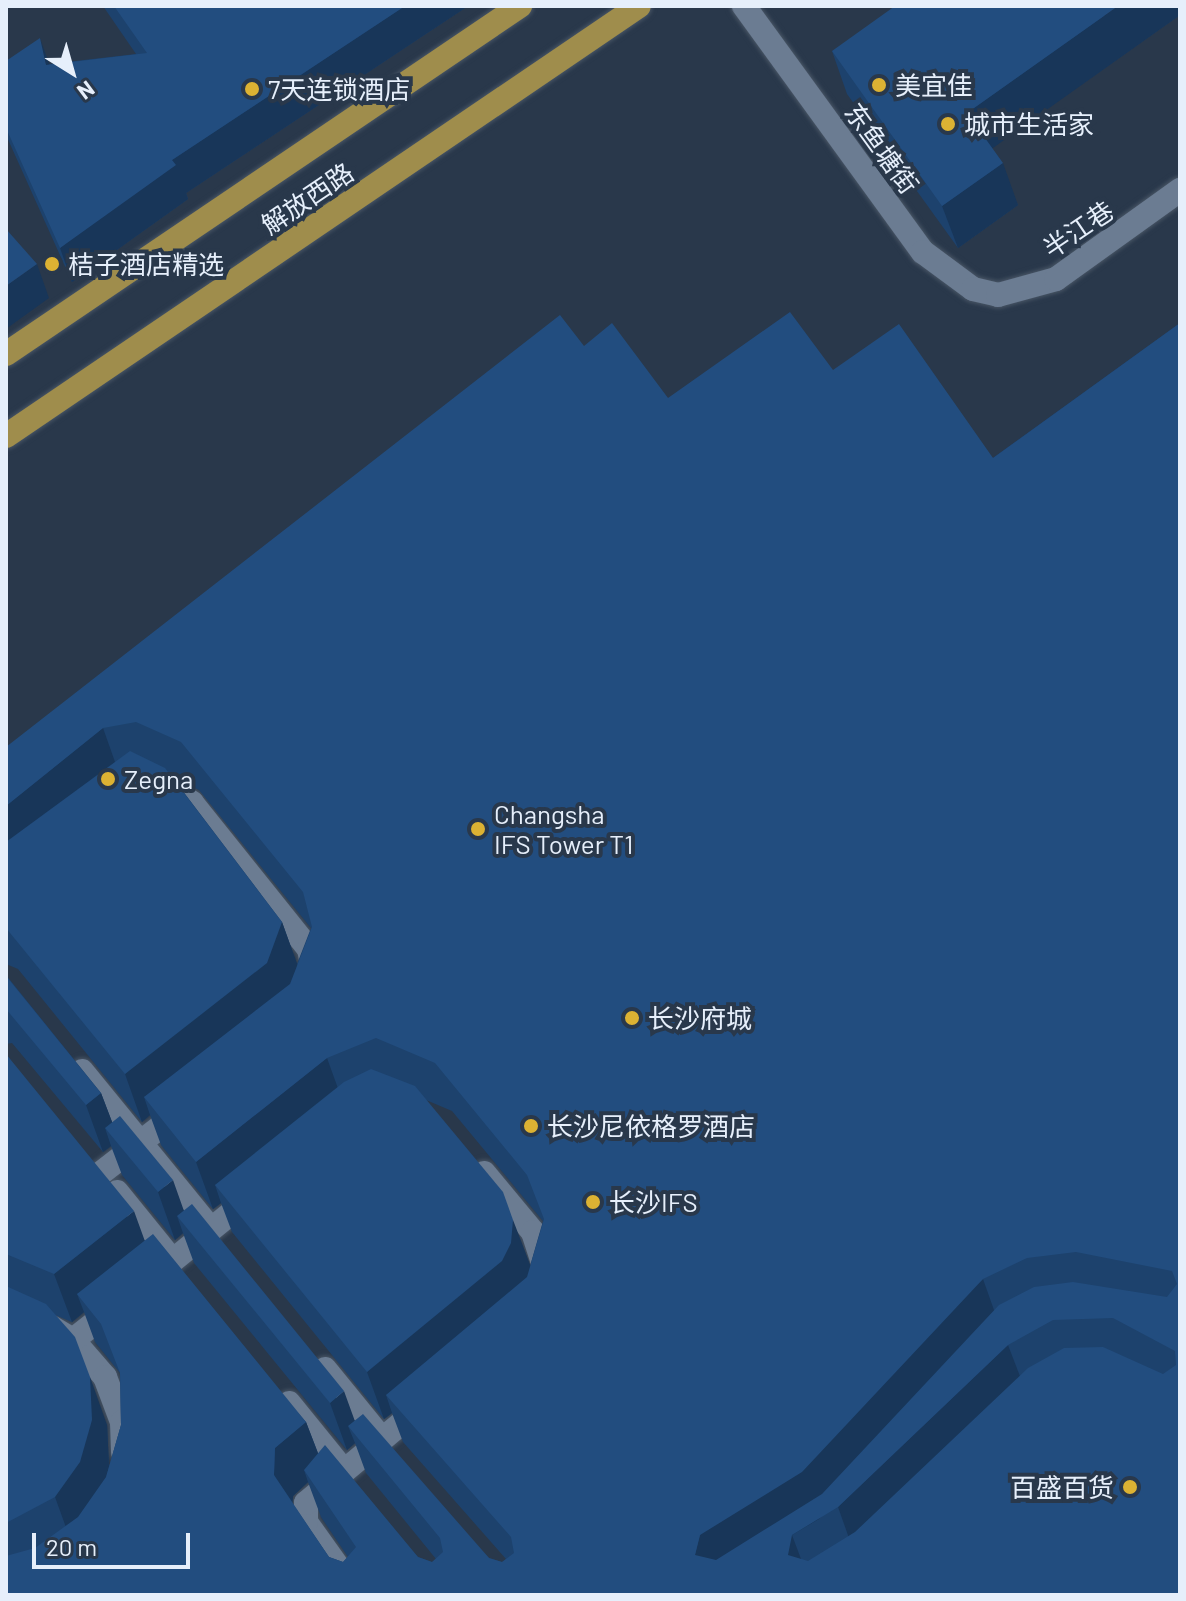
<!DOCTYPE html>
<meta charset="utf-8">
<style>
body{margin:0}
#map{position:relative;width:1186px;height:1601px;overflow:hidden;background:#29384b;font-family:Barlow,"Noto Sans SC",sans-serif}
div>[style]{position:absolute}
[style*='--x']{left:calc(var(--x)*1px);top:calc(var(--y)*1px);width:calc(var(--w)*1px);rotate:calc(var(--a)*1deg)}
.roads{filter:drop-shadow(0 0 2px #485565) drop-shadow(0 0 2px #485565)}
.minor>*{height:24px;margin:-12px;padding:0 12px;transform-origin:12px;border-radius:12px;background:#6b7c92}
.major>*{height:24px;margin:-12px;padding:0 12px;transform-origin:12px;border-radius:12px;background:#9f8d4c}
.wall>*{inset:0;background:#1d426d}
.shaded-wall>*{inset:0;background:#183659}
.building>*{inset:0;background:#224d7f}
.dots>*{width:22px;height:22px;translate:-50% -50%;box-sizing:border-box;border:4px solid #29384b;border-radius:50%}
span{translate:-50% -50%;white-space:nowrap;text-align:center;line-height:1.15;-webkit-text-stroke:8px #29384b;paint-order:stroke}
.poi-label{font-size:26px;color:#e6effb}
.left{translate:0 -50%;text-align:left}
.right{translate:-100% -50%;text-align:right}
.street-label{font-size:26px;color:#e6effb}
.frame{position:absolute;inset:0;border:8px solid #e6effb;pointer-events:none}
.north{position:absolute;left:32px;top:32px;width:80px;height:80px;-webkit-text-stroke:6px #29384b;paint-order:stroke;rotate:143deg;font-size:22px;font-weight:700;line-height:32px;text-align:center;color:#e6effb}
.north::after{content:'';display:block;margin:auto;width:28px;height:36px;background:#e6effb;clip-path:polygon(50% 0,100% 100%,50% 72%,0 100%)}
.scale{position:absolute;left:32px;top:1533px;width:158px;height:36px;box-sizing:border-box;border:4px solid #e6effb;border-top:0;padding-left:10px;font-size:24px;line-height:28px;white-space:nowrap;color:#e6effb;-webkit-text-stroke:6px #29384b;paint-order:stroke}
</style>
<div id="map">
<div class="roads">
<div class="minor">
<div style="--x:744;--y:6;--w:304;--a:54"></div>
<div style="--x:923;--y:252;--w:62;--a:36.5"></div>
<div style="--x:973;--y:289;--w:26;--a:13"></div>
<div style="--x:998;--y:295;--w:60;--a:-15.4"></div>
<div style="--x:1056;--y:279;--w:153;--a:-35.7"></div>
<div style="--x:170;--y:789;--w:26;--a:32"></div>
<div style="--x:192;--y:803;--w:187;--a:51.3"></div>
<div style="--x:309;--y:949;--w:25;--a:79"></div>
<div style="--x:82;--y:1071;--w:203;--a:50.8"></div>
<div style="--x:101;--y:1173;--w:101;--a:-37.8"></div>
<div style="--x:484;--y:1173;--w:77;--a:50.3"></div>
<div style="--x:533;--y:1232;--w:42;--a:72"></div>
<div style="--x:117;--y:1192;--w:87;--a:51"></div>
<div style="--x:150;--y:1279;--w:132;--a:-39.1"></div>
<div style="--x:6;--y:1310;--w:25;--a:11"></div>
<div style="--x:31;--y:1315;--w:49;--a:30.8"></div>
<div style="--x:73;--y:1340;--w:49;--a:49.1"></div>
<div style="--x:105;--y:1377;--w:48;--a:69.3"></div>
<div style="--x:122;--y:1422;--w:30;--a:88"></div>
<div style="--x:73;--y:1340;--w:53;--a:-38.2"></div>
<div style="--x:325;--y:1369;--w:90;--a:50.8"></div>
<div style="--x:289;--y:1403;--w:87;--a:51"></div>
<div style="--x:358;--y:1595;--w:90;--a:-125.5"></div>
<div style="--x:306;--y:1522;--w:19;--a:-90"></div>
<div style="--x:306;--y:1503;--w:151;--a:-39.9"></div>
</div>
<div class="major">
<div style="--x:6;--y:354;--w:621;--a:-34.1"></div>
<div style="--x:6;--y:436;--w:765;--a:-34.19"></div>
</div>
</div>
<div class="wall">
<div style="clip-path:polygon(103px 6px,468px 6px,186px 193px,188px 199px,72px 282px,6px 135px,6px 61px,49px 64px,136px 54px)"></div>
<div style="clip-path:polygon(1180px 6px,1180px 15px,992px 148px,1018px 205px,958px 248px,847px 94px,832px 51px)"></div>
<div style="clip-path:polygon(evenodd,1180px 323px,1180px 1595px,6px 1595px,6px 1054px,145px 1241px,306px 1422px,318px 1453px,418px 1557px,432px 1562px,436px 1559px,366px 1473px,355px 1443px,347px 1450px,194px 1263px,183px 1233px,175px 1240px,122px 1175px,111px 1146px,103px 1152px,12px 1043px,6px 1044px,6px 975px,101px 1093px,112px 1122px,355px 1421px,489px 1558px,502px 1562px,506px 1559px,403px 1442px,392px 1413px,384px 1419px,232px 1232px,221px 1203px,213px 1209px,161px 1145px,150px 1115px,142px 1122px,18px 969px,6px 964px,6px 747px,584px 346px,668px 398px,833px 370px,993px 458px,1180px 323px,173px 778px,199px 790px,311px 928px,297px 964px,282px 922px,173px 778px,1180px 323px,426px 1100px,452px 1111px,543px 1221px,530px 1266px,426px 1100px,1180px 323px,84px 1312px,95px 1342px,120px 1373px,121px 1425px,109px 1467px,107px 1425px,55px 1315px,72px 1322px,84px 1312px,1180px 323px,308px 1482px,321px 1517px,348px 1557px,343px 1562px,329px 1557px,292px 1503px,293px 1496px,308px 1482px)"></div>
</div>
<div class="shaded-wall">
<div style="clip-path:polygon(405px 6px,468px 6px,186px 193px,188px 199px,72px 282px,60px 248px,172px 160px)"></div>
<div style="clip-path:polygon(1118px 6px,1180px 6px,1180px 15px,983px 155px,967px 113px)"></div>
<div style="clip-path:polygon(40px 38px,52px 72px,46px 65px)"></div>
<div style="clip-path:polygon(1003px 163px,1018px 205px,958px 248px,942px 206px)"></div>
<div style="clip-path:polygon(37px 264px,49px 298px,6px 329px,6px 286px)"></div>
<div style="clip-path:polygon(103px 728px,120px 776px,6px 868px,6px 806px)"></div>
<div style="clip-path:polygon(282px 922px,299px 969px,284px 1011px,144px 1097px,150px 1115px,142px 1122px,125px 1074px)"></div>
<div style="clip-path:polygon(327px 1058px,344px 1105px,215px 1185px,221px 1203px,213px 1209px,196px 1162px)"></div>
<div style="clip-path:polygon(101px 1093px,119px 1140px,105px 1128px,111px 1146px,103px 1152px,86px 1105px)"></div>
<div style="clip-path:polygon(173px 1180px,190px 1228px,177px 1216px,183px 1233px,175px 1240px,158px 1192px)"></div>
<div style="clip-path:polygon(134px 1211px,151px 1258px,77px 1294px,84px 1312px,72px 1322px,54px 1274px)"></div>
<div style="clip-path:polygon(513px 1220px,531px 1267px,528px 1291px,386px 1395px,392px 1413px,384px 1419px,367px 1372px)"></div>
<div style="clip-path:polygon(983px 1279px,1000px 1327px,819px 1519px,792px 1535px,810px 1583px,717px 1582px,695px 1555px,700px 1535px)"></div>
<div style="clip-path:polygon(1008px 1345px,1026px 1392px,855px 1555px,838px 1507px)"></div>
<div style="clip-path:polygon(90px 1377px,107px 1425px,109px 1467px,97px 1509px,72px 1544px,55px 1497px)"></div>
<div style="clip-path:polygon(344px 1391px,361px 1438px,348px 1426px,355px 1443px,347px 1450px,330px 1403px)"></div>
<div style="clip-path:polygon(306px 1422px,324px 1469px,304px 1470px,308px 1482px,293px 1496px,291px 1523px,274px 1475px,275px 1448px)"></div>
</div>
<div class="building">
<div style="clip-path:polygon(114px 6px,405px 6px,172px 160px,176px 165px,60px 248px,6px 128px,6px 61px,40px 38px,46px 65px,147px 53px)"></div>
<div style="clip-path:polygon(895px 6px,1118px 6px,967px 113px,1003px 163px,942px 206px,832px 51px)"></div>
<div style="clip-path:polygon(6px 229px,37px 264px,6px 286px)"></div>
<div style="clip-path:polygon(evenodd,790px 312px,833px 370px,899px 324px,993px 458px,1180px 323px,1180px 1595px,6px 1595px,6px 1556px,35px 1548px,78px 1517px,106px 1477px,121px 1425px,120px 1373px,101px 1324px,77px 1294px,153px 1234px,306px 1422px,275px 1448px,274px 1475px,329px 1557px,343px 1562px,356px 1547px,304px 1470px,325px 1445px,418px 1557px,432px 1562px,443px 1552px,440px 1538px,348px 1426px,363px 1414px,489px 1558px,502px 1562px,514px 1553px,511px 1537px,386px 1395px,527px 1277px,544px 1219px,527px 1175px,435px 1063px,376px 1038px,327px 1058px,196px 1162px,144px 1097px,290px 984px,312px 927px,303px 892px,181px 742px,136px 722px,103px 728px,6px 806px,6px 747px,560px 315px,584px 346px,612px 323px,668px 398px,790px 312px,1076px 1252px,1172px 1271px,1177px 1284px,1167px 1297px,1073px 1282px,1034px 1287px,999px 1305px,822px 1494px,716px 1560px,695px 1555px,700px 1535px,802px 1472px,983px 1279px,1027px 1258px,1076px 1252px,790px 312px,1113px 1318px,1175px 1351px,1176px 1365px,1163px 1374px,1103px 1347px,1064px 1348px,1028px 1368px,855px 1532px,808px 1561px,788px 1555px,792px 1535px,838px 1507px,1008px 1345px,1053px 1320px,1113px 1318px)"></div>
<div style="clip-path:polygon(130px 751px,165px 768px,282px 922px,267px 963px,125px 1074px,6px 928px,6px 842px)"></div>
<div style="clip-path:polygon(6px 976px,101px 1093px,86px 1105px,6px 1009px)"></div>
<div style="clip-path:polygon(6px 1054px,134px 1211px,54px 1274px,6px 1254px)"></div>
<div style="clip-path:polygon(371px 1069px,415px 1086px,503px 1192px,513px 1220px,511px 1243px,502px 1261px,367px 1372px,215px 1185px,344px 1082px)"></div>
<div style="clip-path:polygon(120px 1116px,173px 1180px,158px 1192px,105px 1128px)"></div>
<div style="clip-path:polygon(192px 1204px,344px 1391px,330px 1403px,177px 1216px)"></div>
<div style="clip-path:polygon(6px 1286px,46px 1304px,75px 1337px,90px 1377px,92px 1420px,80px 1462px,55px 1497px,6px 1523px)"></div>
</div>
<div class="dots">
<div style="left:879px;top:85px;background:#dcb233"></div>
<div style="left:252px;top:89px;background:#dcb233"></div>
<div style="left:948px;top:124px;background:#dcb233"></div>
<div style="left:52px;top:264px;background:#dcb233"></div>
<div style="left:108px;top:779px;background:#dcb233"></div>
<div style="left:478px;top:829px;background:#dcb233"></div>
<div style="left:632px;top:1018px;background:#dcb233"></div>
<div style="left:531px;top:1126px;background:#dcb233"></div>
<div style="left:593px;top:1202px;background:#dcb233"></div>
<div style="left:1130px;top:1487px;background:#dcb233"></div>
</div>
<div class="poi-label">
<span class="left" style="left:895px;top:85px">美宜佳</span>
<span class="left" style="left:268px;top:89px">7天连锁酒店</span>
<span class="left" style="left:964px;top:124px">城市生活家</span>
<span class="left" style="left:68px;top:264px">桔子酒店精选</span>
<span class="left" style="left:124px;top:779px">Zegna</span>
<span class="left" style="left:494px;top:829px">Changsha<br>IFS Tower T1</span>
<span class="left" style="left:648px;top:1018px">长沙府城</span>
<span class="left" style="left:547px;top:1126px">长沙尼依格罗酒店</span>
<span class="left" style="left:609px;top:1202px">长沙IFS</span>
<span class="right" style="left:1114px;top:1487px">百盛百货</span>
</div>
<div class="street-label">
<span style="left:882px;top:148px;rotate:54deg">东鱼塘街</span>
<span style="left:307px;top:198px;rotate:-34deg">解放西路</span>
<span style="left:1078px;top:229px;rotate:-34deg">半江巷</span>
</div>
<div class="frame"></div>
<div class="north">N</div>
<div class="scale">20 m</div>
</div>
